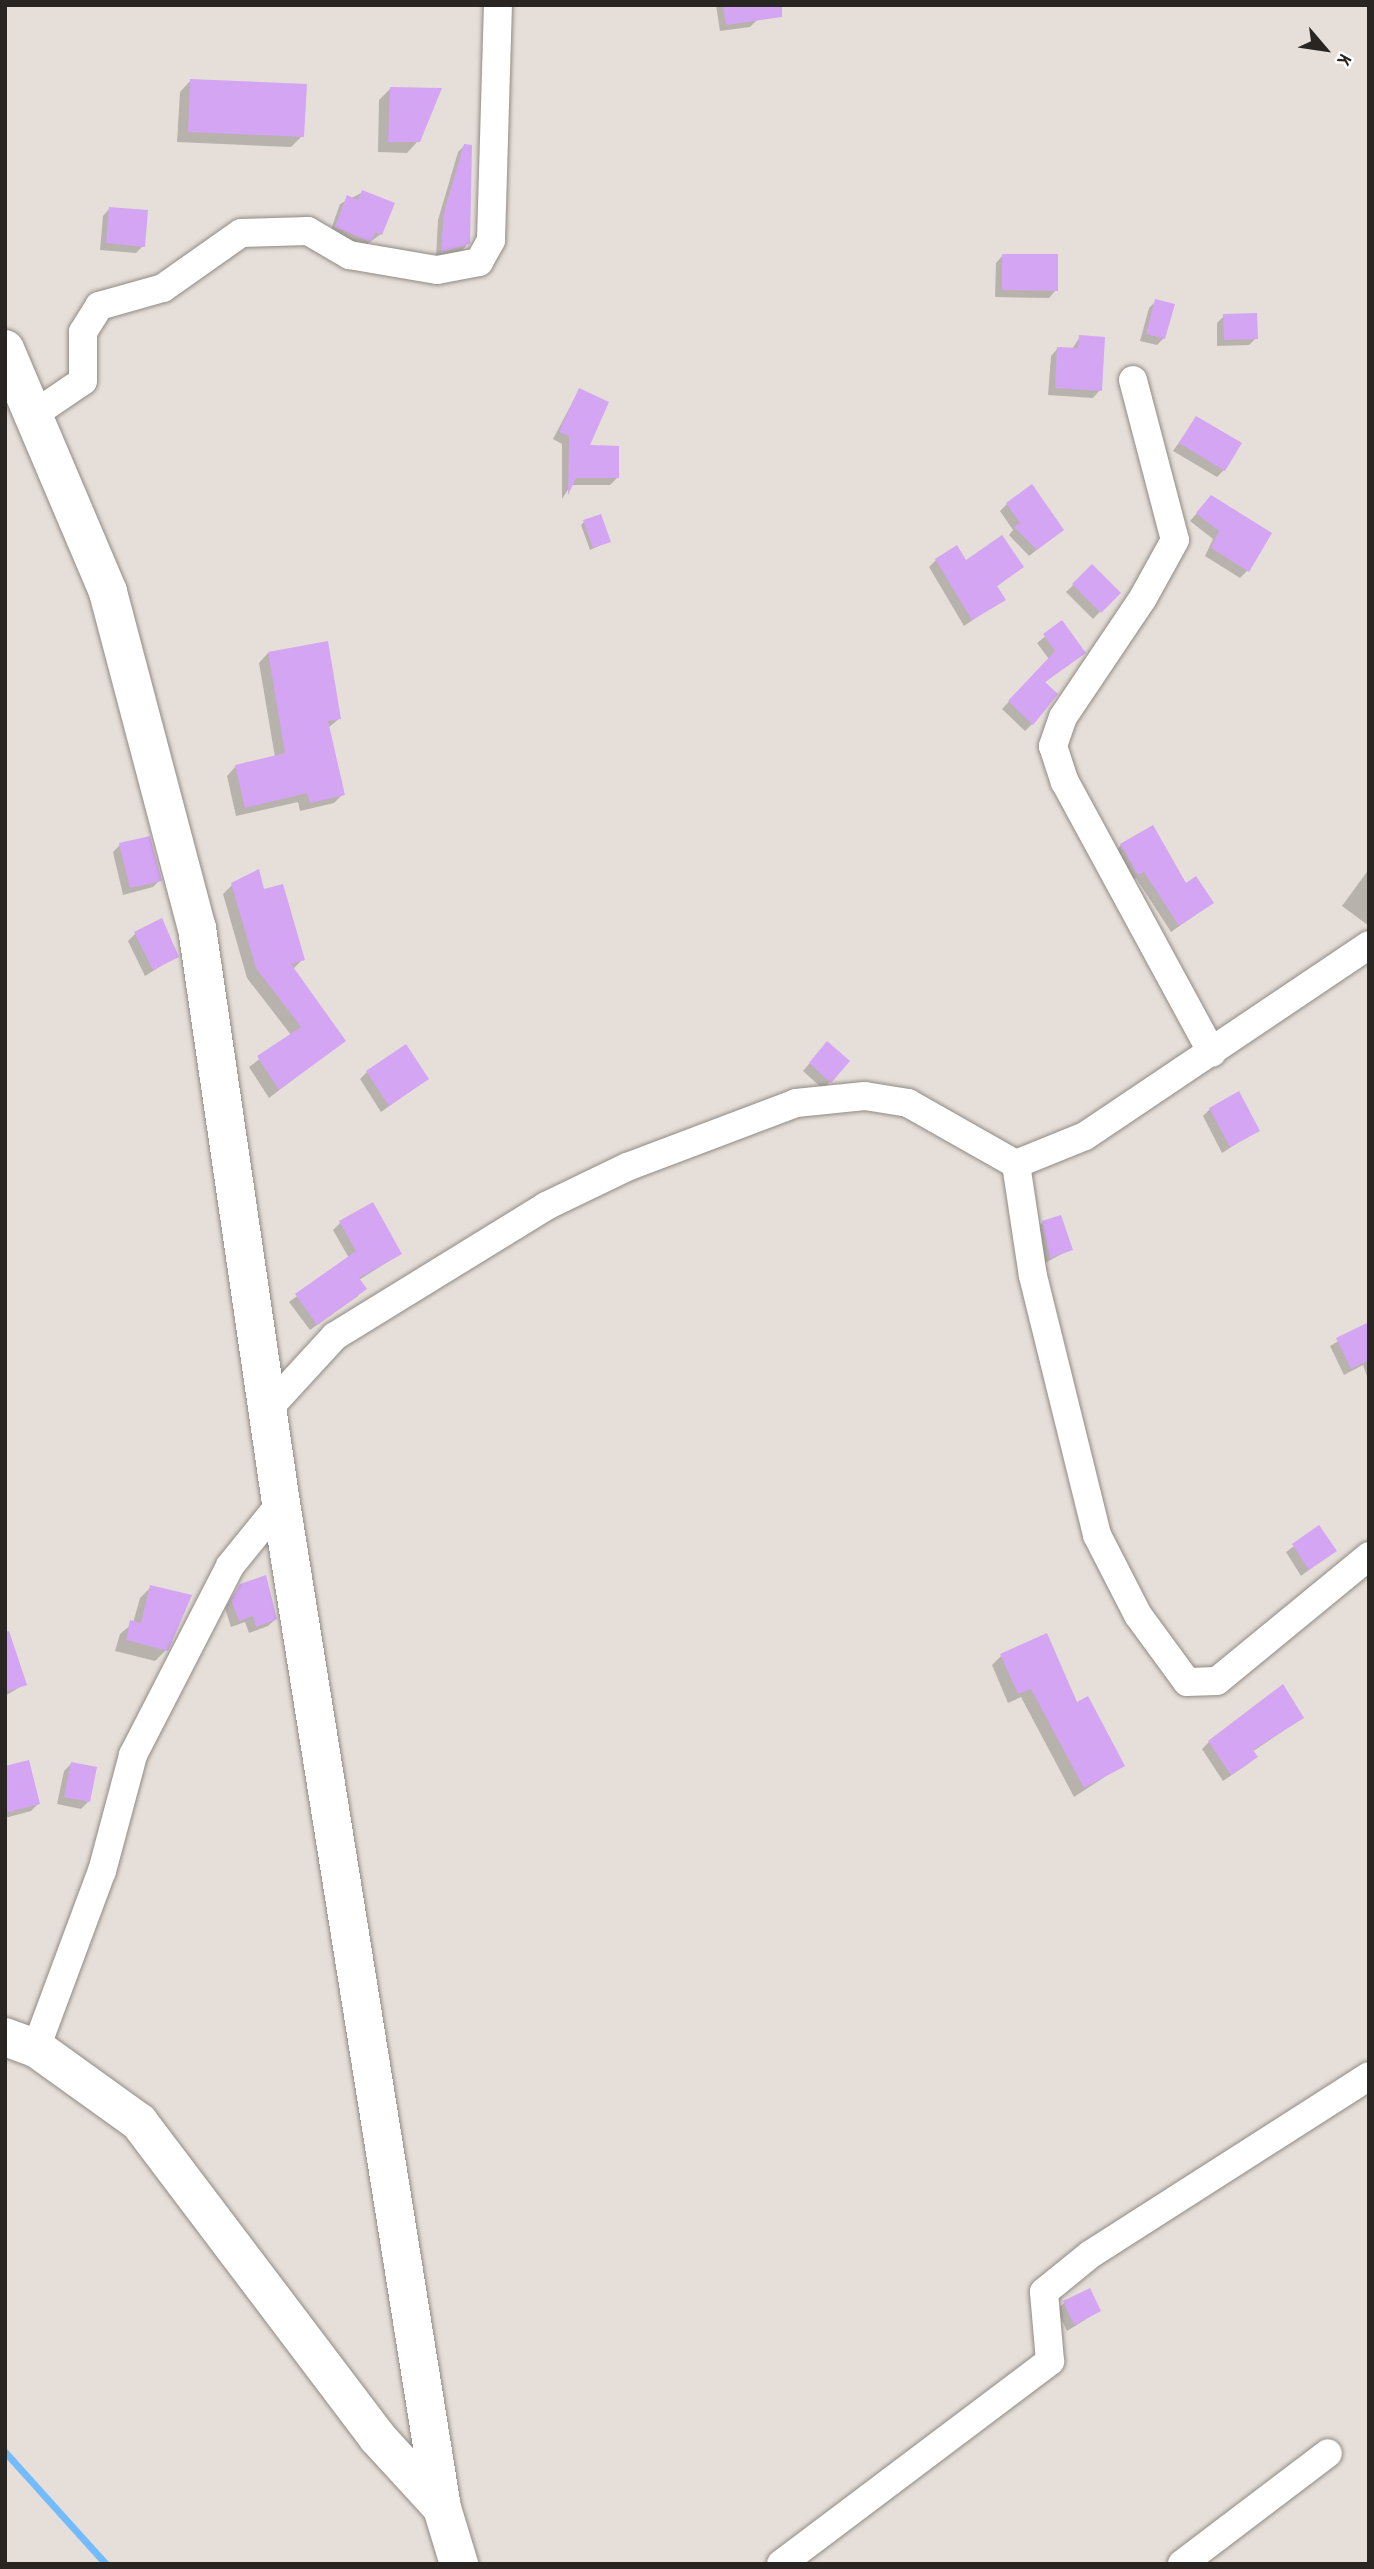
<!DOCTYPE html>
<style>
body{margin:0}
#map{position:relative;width:1374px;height:2569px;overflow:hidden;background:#e6dfd9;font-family:"Sofia Sans Condensed",sans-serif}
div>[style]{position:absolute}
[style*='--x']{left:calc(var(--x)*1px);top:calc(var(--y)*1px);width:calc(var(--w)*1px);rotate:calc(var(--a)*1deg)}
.shadow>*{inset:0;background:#0003}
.stream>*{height:7px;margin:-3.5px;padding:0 3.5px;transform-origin:3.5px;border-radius:3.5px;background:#74bbfb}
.building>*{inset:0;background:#d3a5f2}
.roads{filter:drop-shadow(0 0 2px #908a84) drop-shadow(0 0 2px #908a84)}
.street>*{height:28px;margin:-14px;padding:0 14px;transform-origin:14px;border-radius:14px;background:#fff}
.secondary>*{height:38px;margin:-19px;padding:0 19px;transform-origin:19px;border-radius:19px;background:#fff}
span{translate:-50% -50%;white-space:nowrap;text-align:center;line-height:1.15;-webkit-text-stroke:7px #fff;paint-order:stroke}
.frame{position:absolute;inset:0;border:7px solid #282523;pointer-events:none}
.north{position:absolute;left:1290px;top:14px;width:70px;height:70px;-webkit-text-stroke:5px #fff;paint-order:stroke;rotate:119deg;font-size:19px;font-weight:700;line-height:28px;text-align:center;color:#282523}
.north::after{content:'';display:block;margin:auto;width:24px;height:32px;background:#282523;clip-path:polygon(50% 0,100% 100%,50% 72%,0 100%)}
</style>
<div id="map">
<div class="shadow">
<div style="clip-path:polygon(716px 5px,756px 5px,758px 19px,750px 27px,720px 31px)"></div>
<div style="clip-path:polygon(191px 80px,302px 136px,291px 147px,177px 142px,180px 92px)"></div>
<div style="clip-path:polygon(390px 89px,418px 141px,407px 153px,378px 152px,379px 100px)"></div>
<div style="clip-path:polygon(465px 145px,470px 216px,466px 246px,460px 253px,436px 257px,438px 220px,458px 152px)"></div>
<div style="clip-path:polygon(363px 192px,381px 234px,362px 248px,329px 235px,340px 204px)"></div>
<div style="clip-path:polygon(110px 208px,143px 246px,136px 253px,100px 250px,103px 216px)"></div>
<div style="clip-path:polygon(1003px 255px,1056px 290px,1049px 298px,995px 297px,996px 263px)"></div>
<div style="clip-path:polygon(1156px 301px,1164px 338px,1157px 345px,1140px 341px,1149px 308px)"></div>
<div style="clip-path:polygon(1224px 316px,1256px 338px,1249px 345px,1217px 346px,1217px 323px)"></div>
<div style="clip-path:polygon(1080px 337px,1100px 390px,1093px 398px,1048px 395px,1051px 356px,1058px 348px,1072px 349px)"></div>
<div style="clip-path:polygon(579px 390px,587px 447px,617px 478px,610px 485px,571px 485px,562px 499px,562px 444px,553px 439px)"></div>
<div style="clip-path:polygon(1196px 418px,1224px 470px,1217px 477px,1173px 451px)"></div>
<div style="clip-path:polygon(1007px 504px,1062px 530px,1029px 556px,1009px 535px,1013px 530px,1000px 511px)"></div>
<div style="clip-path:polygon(1204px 505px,1248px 570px,1240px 578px,1205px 556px,1213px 539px,1190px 521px)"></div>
<div style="clip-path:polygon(584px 522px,609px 541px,590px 550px,581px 525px)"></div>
<div style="clip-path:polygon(936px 560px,966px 562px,1022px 567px,996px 587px,1004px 599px,964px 626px,929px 567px)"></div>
<div style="clip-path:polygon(1092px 567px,1118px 593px,1093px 619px,1066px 592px)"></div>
<div style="clip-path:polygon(1062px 623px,1083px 653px,1044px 683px,1032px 724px,1025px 731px,1002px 709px,1049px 659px,1037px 643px)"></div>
<div style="clip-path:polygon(268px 653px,340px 718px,328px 728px,343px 794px,334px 803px,300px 811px,298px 802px,236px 816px,227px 776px,236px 766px,275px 757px,259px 663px)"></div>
<div style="clip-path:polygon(120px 845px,160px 880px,153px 887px,123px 895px,113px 852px)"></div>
<div style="clip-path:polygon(1121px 845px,1185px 885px,1212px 903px,1171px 932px,1136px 878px,1130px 881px,1114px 853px)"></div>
<div style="clip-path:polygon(1369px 869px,1369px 926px,1342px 906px)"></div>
<div style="clip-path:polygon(232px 885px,263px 892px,303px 959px,293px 969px,343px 1041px,269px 1098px,249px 1067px,291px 1035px,247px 978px,223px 894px)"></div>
<div style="clip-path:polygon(135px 934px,177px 956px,145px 976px,128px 941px)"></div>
<div style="clip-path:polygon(820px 1051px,830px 1082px,823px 1089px,803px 1071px)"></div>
<div style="clip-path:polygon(367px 1072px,427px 1079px,381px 1112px,360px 1079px)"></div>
<div style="clip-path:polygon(1210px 1109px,1258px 1130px,1222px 1153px,1203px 1116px)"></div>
<div style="clip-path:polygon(340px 1223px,400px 1254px,359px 1280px,358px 1296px,310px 1330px,289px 1302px,349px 1258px,333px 1230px)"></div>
<div style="clip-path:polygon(1042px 1223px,1071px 1249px,1043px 1264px,1035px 1230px)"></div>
<div style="clip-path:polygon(1369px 1323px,1369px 1382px,1363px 1365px,1344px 1375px,1330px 1346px)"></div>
<div style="clip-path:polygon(1319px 1528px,1334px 1551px,1301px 1576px,1286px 1552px)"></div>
<div style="clip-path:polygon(240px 1585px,276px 1619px,268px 1626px,249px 1633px,245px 1622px,231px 1627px,225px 1608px)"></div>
<div style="clip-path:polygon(151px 1587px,166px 1650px,155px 1661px,115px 1651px,120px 1634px,133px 1623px,140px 1598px)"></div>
<div style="clip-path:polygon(5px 1627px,25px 1684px,5px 1696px)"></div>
<div style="clip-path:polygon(1001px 1656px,1076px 1704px,1123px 1765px,1074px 1797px,1021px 1697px,1008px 1703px,992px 1665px)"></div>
<div style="clip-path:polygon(1302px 1718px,1252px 1752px,1255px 1756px,1248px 1764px,1223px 1781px,1202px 1749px,1209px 1742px)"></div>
<div style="clip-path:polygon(71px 1764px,88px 1802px,81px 1809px,57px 1804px,64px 1771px)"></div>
<div style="clip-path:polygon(5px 1768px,38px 1804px,31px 1811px,5px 1818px)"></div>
<div style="clip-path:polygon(1064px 2303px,1099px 2311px,1067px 2331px,1057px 2310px)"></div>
</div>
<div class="stream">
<div style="--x:5;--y:2452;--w:151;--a:48"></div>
</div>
<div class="building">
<div style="clip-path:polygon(723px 5px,782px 5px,782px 17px,726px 25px)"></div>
<div style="clip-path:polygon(190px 79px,307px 84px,304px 137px,188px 132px)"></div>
<div style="clip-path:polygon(390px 87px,442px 88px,420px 142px,388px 142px)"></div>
<div style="clip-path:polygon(464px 144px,472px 145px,470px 244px,441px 252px,444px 212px)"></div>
<div style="clip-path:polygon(362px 190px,395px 203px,382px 235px,375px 232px,371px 242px,335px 227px,347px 195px,358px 200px)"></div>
<div style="clip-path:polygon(109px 207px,148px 210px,145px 247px,106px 243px)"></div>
<div style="clip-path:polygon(1002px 254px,1058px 254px,1058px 291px,1002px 290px)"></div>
<div style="clip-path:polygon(1155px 299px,1175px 304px,1165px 339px,1146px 334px)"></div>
<div style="clip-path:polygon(1257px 313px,1258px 339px,1224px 340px,1223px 314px)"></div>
<div style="clip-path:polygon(1079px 335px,1105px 337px,1102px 391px,1055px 388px,1057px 347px,1078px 348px)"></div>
<div style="clip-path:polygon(579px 388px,609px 402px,590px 445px,619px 446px,619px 478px,576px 478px,568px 495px,569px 436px,559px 432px)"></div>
<div style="clip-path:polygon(1196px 416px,1242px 443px,1225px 471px,1179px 443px)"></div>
<div style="clip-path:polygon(1032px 484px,1064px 530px,1037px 550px,1014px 527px,1020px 523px,1006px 503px)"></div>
<div style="clip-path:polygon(1211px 495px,1272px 533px,1249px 572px,1211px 548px,1219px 531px,1196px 513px)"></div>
<div style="clip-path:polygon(601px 514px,611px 542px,593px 548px,583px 520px)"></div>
<div style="clip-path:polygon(1002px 535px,1024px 567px,997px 586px,1006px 600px,972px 620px,935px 559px,957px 545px,966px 560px)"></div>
<div style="clip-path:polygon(1092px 564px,1121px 593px,1101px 613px,1072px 584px)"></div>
<div style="clip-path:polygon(1062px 620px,1086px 653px,1045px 682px,1058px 694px,1033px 725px,1008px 701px,1055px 651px,1043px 634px)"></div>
<div style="clip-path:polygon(328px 641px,341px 719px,328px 721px,345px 795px,310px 803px,307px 793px,245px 808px,235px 765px,285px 753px,268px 652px)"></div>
<div style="clip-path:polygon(1153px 825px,1186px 883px,1196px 876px,1214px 903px,1179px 926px,1144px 872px,1138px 875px,1120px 844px)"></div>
<div style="clip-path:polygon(150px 836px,162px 881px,130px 888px,119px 843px)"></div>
<div style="clip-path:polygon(259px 869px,264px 889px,283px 884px,305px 960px,291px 964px,346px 1041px,279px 1090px,257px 1056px,301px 1027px,256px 968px,231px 883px)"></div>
<div style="clip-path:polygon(162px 918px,179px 957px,153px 970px,134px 932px)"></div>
<div style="clip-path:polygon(827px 1041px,850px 1061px,831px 1083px,809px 1063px)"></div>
<div style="clip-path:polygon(406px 1044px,429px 1079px,389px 1106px,366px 1071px)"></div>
<div style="clip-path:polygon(1239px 1091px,1260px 1131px,1230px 1147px,1209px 1108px)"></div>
<div style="clip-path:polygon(373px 1202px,402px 1254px,359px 1278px,367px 1289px,317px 1325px,295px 1294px,356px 1251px,339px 1221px)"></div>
<div style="clip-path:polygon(1061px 1215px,1073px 1250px,1050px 1258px,1042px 1221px)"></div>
<div style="clip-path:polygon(1369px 1322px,1369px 1360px,1351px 1369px,1336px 1338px)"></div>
<div style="clip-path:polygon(1319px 1525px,1337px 1551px,1309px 1570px,1292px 1544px)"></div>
<div style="clip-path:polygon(266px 1575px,277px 1619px,256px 1627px,253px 1616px,239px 1621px,231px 1600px,240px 1584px)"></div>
<div style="clip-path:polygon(150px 1585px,192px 1595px,168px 1651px,126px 1640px,130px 1620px,141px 1623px)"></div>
<div style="clip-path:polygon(9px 1631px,27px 1685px,5px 1692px,5px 1632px)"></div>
<div style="clip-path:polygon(1047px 1633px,1077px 1702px,1088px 1696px,1125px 1766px,1084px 1788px,1031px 1689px,1018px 1694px,1000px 1654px)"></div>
<div style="clip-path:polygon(1283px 1684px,1304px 1718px,1253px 1750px,1258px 1757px,1231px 1775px,1208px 1741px)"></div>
<div style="clip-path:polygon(29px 1760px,40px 1804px,5px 1813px,5px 1766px)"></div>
<div style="clip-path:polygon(71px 1762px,97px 1767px,90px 1802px,64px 1797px)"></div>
<div style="clip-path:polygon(1090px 2288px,1101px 2311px,1074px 2325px,1063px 2301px)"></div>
</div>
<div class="roads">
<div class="street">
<div style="--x:1133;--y:380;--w:165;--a:75.3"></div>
<div style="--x:1175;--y:540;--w:66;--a:118.9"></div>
<div style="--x:1143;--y:598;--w:143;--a:123.9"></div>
<div style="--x:1063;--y:717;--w:31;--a:109"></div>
<div style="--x:1053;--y:746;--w:38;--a:72"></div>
<div style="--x:1065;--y:782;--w:308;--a:61.5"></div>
<div style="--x:33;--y:415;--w:60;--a:-34.2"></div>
<div style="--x:83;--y:381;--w:49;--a:-90"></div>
<div style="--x:83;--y:332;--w:31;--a:-58"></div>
<div style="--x:99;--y:306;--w:66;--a:-15.7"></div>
<div style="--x:163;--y:288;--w:95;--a:-35.2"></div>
<div style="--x:241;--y:233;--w:67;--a:-1.7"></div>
<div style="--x:308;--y:231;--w:48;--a:30.3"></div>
<div style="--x:349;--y:255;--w:89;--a:9.7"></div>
<div style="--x:437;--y:270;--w:43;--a:-10.8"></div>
<div style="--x:479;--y:262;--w:25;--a:-61"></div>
<div style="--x:491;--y:240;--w:235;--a:-88.3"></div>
<div style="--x:1016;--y:1164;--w:113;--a:81.4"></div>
<div style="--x:1033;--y:1276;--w:267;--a:76.1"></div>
<div style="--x:1097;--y:1535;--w:90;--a:62.9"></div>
<div style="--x:1138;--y:1615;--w:83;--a:53.8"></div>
<div style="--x:1187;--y:1682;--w:30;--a:-2"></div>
<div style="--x:1217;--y:1681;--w:197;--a:-39.4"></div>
<div style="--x:1016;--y:1164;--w:74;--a:-22.1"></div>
<div style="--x:1085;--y:1136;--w:342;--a:-33.9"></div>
<div style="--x:267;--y:1410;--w:100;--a:-47.4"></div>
<div style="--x:335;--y:1336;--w:248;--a:-31.6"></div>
<div style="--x:546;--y:1206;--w:90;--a:-25.7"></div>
<div style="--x:627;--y:1167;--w:181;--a:-20.7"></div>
<div style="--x:796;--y:1103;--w:69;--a:-5.8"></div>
<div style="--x:865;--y:1096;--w:44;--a:9.2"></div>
<div style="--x:908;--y:1103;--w:124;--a:29.5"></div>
<div style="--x:36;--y:2048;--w:189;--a:-69.6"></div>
<div style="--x:102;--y:1871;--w:120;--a:-75"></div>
<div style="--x:133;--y:1755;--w:212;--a:-62.8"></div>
<div style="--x:230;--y:1566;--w:81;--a:-51"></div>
<div style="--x:781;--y:2564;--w:337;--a:-37"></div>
<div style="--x:1050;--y:2361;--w:69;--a:-95"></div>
<div style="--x:1044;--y:2292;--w:60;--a:-39"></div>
<div style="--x:1091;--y:2254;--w:330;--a:-32.6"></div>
<div style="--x:1182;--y:2564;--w:183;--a:-37.2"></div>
</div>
<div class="secondary">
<div style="--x:5;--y:349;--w:264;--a:67"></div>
<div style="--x:108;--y:592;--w:348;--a:75.2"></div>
<div style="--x:197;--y:928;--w:581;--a:81.69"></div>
<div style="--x:281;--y:1503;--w:1018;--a:80.9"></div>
<div style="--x:442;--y:2508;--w:59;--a:73.1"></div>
<div style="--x:5;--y:2037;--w:33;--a:20"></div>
<div style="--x:36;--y:2048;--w:127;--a:35.7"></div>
<div style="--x:139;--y:2122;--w:395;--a:52.9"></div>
<div style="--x:377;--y:2437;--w:96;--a:47.5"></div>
</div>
</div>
<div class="frame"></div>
<div class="north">K</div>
</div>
